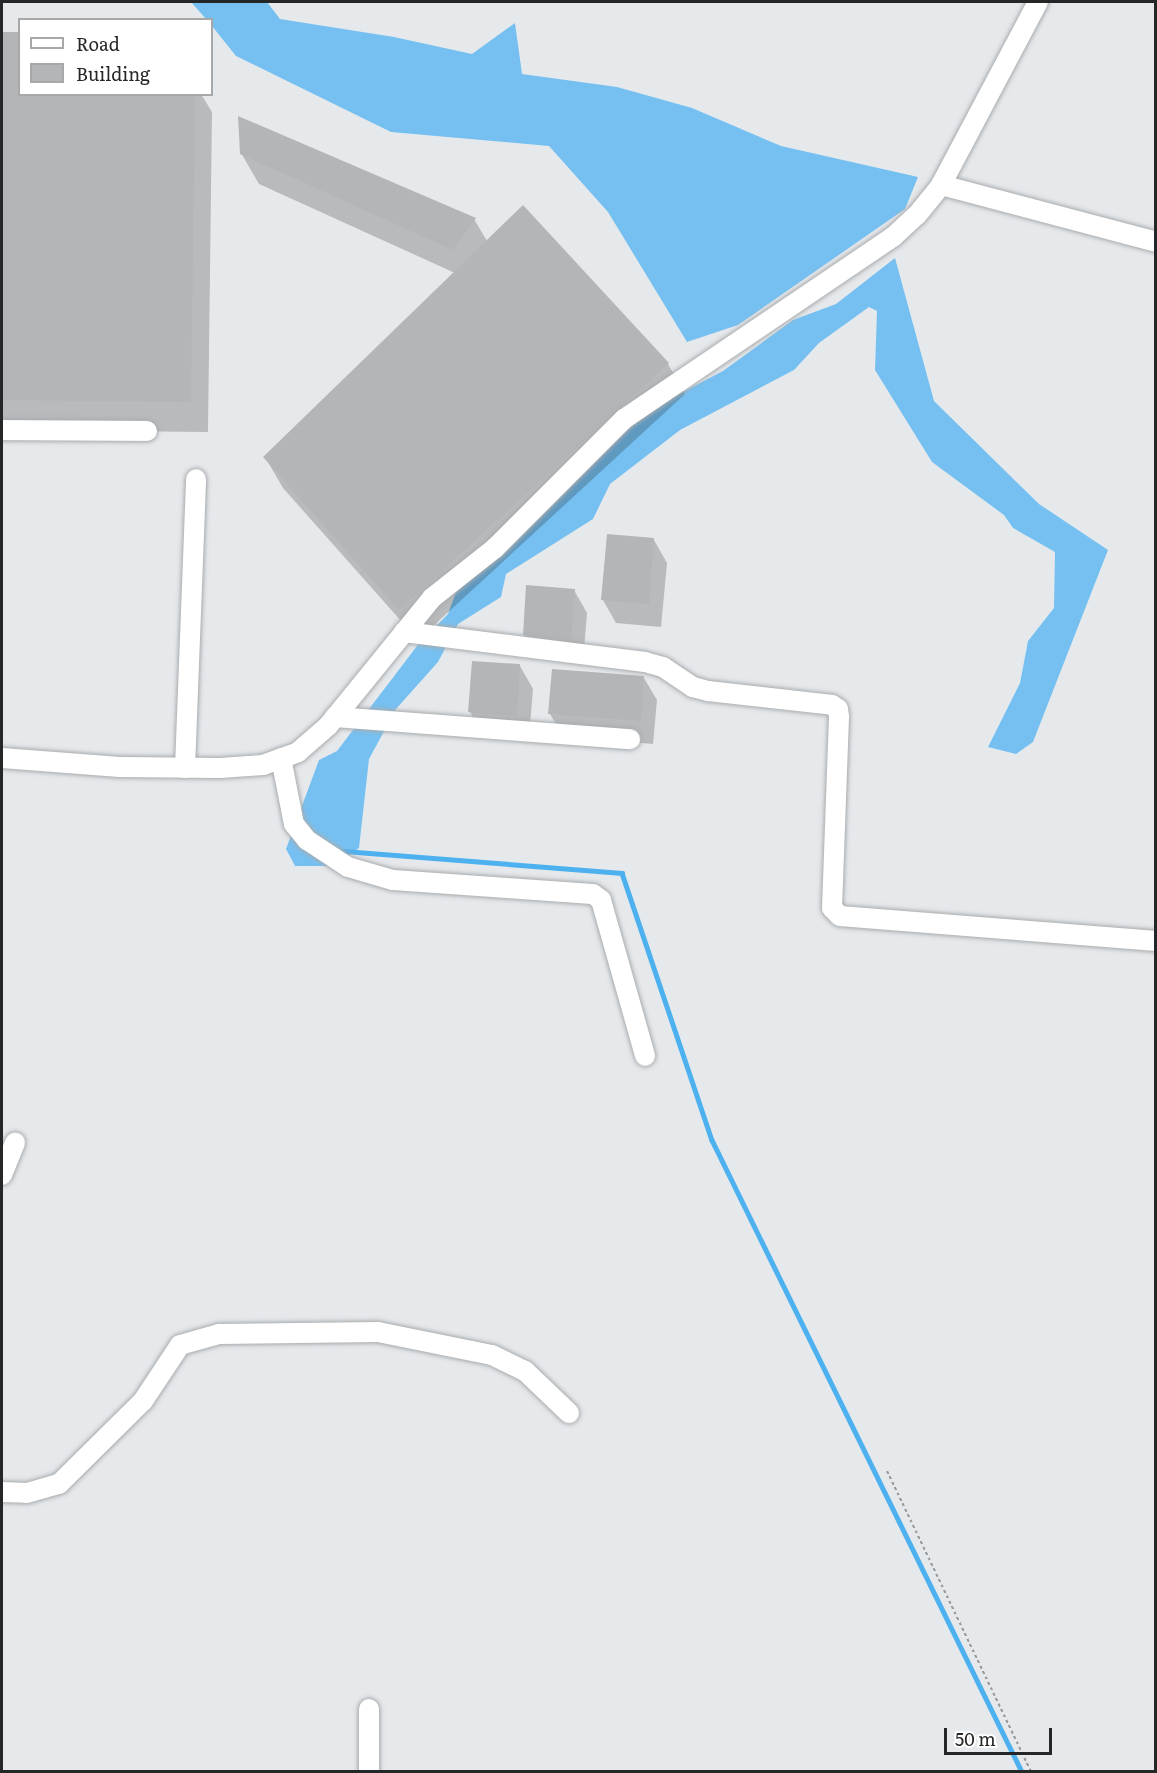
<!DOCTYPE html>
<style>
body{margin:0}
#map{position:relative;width:1157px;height:1773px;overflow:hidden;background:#e6e9ec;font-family:Literata,serif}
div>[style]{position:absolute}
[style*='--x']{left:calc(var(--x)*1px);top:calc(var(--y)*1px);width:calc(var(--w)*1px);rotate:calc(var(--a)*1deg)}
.forest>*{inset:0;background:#76c0f1}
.shadow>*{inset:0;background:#0003}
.stream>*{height:4.5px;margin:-2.25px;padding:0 2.25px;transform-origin:2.25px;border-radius:2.25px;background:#4eb1ef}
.building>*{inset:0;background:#b3b6b8}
.path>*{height:2px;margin-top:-1px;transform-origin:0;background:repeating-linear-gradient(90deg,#97999b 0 3px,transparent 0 6px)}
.roads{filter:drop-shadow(0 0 2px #a9acae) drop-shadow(0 0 2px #a9acae)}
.minor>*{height:20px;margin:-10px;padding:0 10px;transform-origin:10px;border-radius:10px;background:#fff}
span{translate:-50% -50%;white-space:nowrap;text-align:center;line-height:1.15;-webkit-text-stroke:4.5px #fff;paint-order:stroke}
.frame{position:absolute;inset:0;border:3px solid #252627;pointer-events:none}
.legend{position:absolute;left:18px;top:18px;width:195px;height:78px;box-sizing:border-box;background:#fff;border:2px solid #a8a8a9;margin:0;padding:8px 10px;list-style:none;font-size:18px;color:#252627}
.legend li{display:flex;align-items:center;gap:12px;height:30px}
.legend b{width:30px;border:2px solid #a8a8a9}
.scale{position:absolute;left:944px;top:1728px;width:108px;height:27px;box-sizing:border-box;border:3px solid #252627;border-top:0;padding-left:8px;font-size:18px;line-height:21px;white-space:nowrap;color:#252627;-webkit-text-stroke:4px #fff;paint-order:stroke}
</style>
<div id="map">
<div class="forest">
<div style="clip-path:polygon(191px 2px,267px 2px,280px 19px,394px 37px,472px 54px,515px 23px,522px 74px,617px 87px,692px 108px,781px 146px,918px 177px,905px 209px,738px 325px,687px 342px,608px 212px,549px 146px,391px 132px,236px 56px,212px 26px,212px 20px,206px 19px)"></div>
<div style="clip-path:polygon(895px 258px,934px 401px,1039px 504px,1108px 550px,1033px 742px,1016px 754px,988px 747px,1020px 683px,1028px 641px,1054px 608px,1055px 552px,1013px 528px,1004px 515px,932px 462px,875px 370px,877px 311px,869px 307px,819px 343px,794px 370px,680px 430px,610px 484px,593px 519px,506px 574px,501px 597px,458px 624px,438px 662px,396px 709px,369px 759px,359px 848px,334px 866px,295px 866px,286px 849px,319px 760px,337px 751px,417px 646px,448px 614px,459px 584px,598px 454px,660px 404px,723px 371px,793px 320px,836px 304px)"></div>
</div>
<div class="shadow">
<div style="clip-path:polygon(2px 33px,20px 34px,20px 94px,201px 94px,212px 112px,208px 432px,2px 430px)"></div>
<div style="clip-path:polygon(241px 153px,474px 219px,487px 241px,668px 364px,685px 394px,418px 640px,283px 488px,265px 457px,455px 273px,259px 184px)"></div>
<div style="clip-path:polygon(654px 540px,667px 563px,661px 627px,616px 623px,603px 600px)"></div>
<div style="clip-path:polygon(574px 590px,587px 613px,583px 662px,537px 657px,524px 634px)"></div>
<div style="clip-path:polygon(520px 666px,533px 689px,529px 738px,483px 735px,470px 712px)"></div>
<div style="clip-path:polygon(644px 678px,657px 700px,653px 744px,563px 736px,550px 714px)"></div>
</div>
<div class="stream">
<div style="--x:344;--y:851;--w:279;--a:4.5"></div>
<div style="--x:622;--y:873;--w:282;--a:71.4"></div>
<div style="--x:712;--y:1140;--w:704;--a:63.87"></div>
</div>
<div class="building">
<div style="clip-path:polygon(2px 32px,20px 32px,20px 94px,195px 94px,191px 402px,2px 400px)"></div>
<div style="clip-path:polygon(238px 116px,476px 218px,453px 250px,240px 154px)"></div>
<div style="clip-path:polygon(523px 205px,669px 363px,399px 610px,263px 457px)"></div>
<div style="clip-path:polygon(607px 534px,654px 538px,649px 604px,601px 600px)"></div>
<div style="clip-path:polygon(526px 585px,575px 589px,571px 640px,523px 635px)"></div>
<div style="clip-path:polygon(472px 661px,520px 664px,517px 716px,468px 712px)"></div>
<div style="clip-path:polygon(552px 669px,644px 676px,641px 721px,548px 714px)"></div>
</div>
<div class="path">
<div style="--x:887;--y:1471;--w:334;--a:64.4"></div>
</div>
<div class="roads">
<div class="minor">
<div style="--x:941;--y:185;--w:222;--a:14.8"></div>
<div style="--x:2;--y:430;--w:145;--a:0.4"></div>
<div style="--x:404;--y:632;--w:243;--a:7.1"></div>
<div style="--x:645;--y:662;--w:19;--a:16"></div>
<div style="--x:663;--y:667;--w:36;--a:34"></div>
<div style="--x:693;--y:687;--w:16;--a:15"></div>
<div style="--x:708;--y:691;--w:125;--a:6.4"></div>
<div style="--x:832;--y:705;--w:7;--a:34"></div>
<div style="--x:838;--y:709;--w:8;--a:83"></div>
<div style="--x:839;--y:717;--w:191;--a:92.1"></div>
<div style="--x:832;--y:908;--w:11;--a:45"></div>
<div style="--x:840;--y:916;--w:317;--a:4.5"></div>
<div style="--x:335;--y:717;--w:296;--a:4.3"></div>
<div style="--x:2;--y:758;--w:118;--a:4.4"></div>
<div style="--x:120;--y:767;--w:100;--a:0.6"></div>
<div style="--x:220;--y:768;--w:43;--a:-4"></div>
<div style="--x:263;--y:765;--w:37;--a:-20"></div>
<div style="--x:298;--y:752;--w:40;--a:-41"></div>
<div style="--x:328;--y:726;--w:165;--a:-50.9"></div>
<div style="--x:432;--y:598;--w:80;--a:-38.4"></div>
<div style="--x:495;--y:548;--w:182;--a:-45"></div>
<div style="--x:624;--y:419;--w:325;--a:-34.1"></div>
<div style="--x:893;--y:237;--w:33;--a:-43"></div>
<div style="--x:917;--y:215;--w:38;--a:-51"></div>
<div style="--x:941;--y:185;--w:207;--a:-62.1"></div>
<div style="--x:281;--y:758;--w:67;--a:78.9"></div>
<div style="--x:294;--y:824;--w:21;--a:51"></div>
<div style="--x:307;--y:840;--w:49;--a:33.4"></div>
<div style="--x:348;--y:867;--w:47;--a:16.1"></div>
<div style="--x:393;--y:880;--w:200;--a:4"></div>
<div style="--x:593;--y:894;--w:10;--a:37"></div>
<div style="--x:601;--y:900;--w:162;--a:74.2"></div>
<div style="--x:185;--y:768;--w:289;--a:-87.8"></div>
<div style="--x:2;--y:1175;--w:35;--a:-68"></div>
<div style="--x:2;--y:1492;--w:25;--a:2"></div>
<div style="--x:27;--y:1493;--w:33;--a:-16"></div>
<div style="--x:59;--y:1484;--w:118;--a:-44.7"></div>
<div style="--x:143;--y:1401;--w:67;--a:-56.5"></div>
<div style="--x:180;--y:1345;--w:41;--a:-15.8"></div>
<div style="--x:219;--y:1334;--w:159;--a:-0.7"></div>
<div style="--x:378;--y:1332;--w:116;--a:11.4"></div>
<div style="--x:492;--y:1355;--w:37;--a:26"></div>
<div style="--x:525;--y:1371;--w:61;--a:43.7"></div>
<div style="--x:369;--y:1709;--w:63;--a:90"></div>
</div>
</div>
<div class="frame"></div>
<ul class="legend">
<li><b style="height:8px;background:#fff"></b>Road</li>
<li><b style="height:16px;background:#b3b6b8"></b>Building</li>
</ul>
<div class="scale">50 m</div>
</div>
